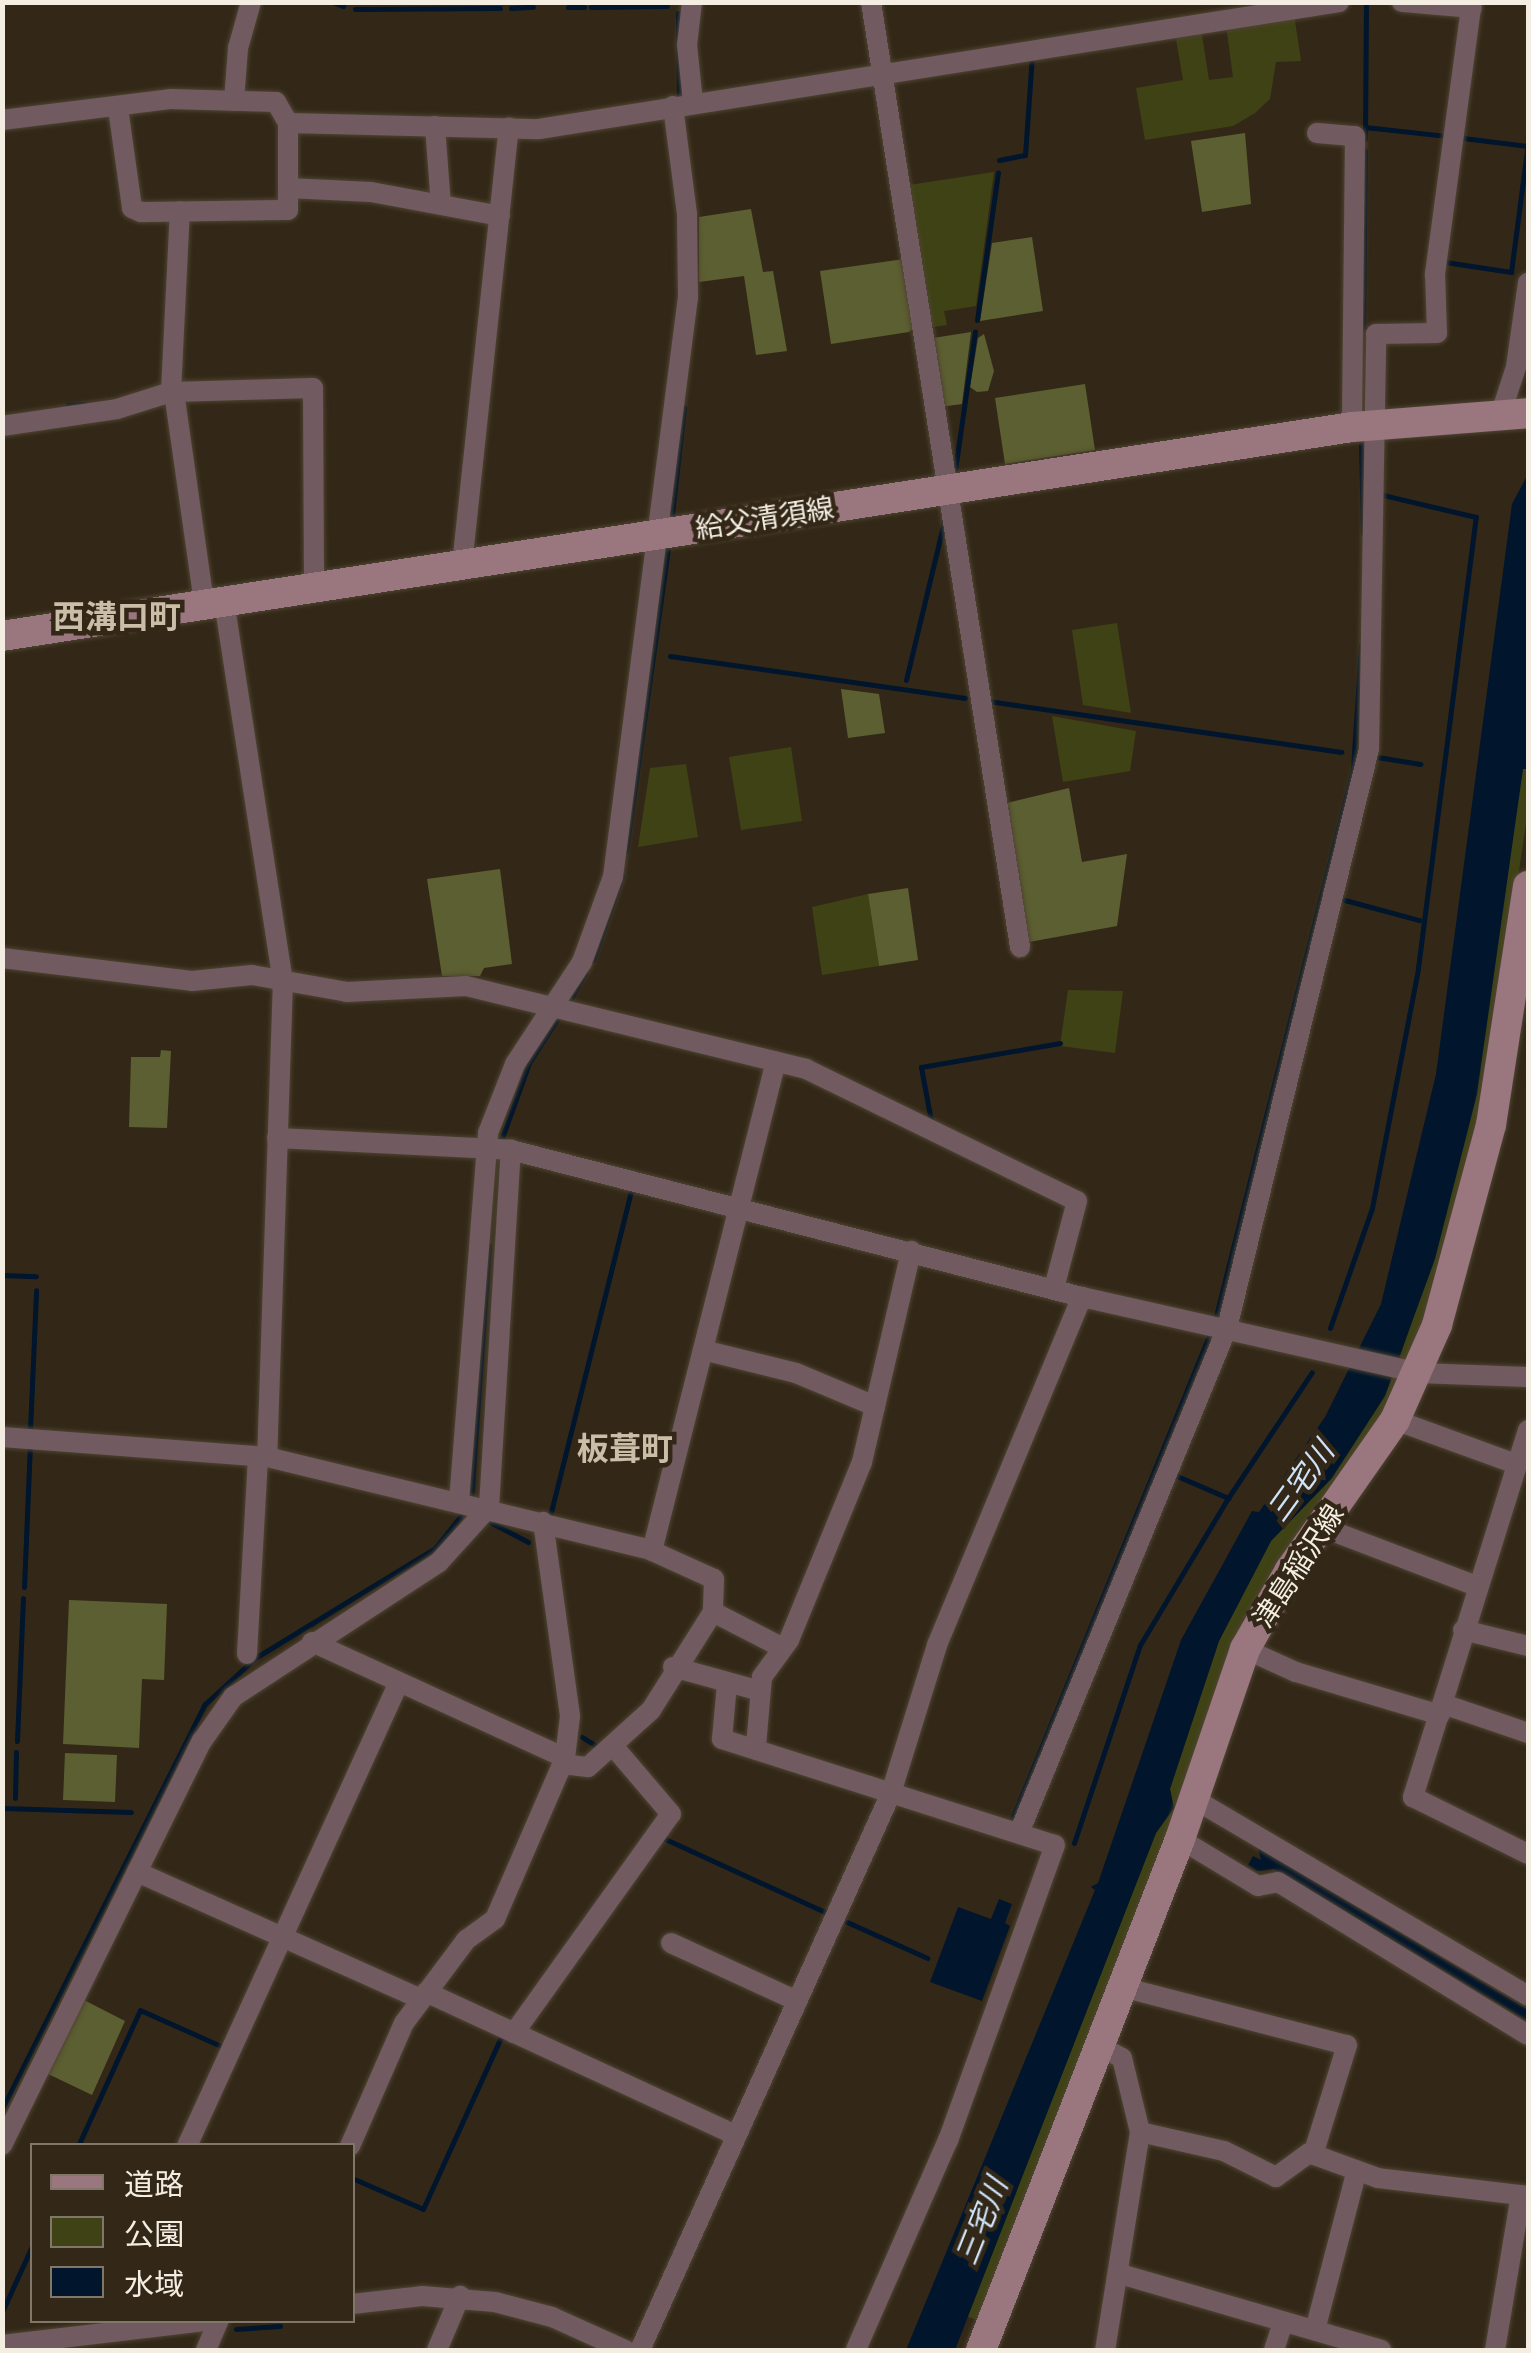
<!DOCTYPE html>
<meta charset="utf-8">
<style>
body{margin:0}
#map{position:relative;width:1531px;height:2353px;overflow:hidden;background:#332817;font-family:Lora,"Noto Sans JP",serif}
div>[style]{position:absolute}
[style*='--x']{left:calc(var(--x)*1px);top:calc(var(--y)*1px);width:calc(var(--w)*1px);rotate:calc(var(--a)*1deg)}
.green>*{inset:0;background:#3f4215}
.forest>*{inset:0;background:#5c5f31}
.water>*{inset:0;background:#01152c}
.stream>*{height:5px;margin:-2.5px;padding:0 2.5px;transform-origin:2.5px;border-radius:2.5px;background:#01152c}
.roads{filter:drop-shadow(0 0 2px #4e4433) drop-shadow(0 0 2px #4e4433)}
.street>*{height:20px;margin:-10px;padding:0 10px;transform-origin:10px;border-radius:10px;background:#725b60}
.secondary>*{height:30px;margin:-15px;padding:0 15px;transform-origin:15px;border-radius:15px;background:#9a767e}
span{translate:-50% -50%;white-space:nowrap;text-align:center;line-height:1.15;-webkit-text-stroke:9px #332817;paint-order:stroke}
.street-label{font-size:28px;color:#f4ede2}
.water-label{font-size:30px;color:#cee3fa;font-style:italic}
.quarter-label{font-size:32px;color:#cbbea8;font-weight:700}
.frame{position:absolute;inset:0;border:5px solid #f4ede2;pointer-events:none}
.legend{position:absolute;left:30px;top:2143px;width:325px;height:180px;box-sizing:border-box;background:#332817;border:2px solid #807768;margin:0;padding:12px 18px;list-style:none;font-size:30px;color:#f4ede2}
.legend li{display:flex;align-items:center;gap:20px;height:50px}
.legend b{width:50px;border:2px solid #807768}
</style>
<div id="map">
<div class="green">
<div style="clip-path:polygon(1294px 14px,1301px 61px,1276px 62px,1270px 99px,1255px 113px,1233px 126px,1145px 140px,1136px 88px,1183px 80px,1175px 33px,1201px 29px,1209px 80px,1233px 77px,1226px 25px)"></div>
<div style="clip-path:polygon(994px 172px,976px 306px,944px 311px,947px 325px,933px 327px,927px 324px,909px 185px)"></div>
<div style="clip-path:polygon(1117px 623px,1131px 713px,1083px 705px,1072px 630px)"></div>
<div style="clip-path:polygon(1052px 716px,1136px 731px,1130px 771px,1063px 782px)"></div>
<div style="clip-path:polygon(791px 747px,802px 821px,741px 830px,729px 757px)"></div>
<div style="clip-path:polygon(686px 764px,698px 837px,638px 847px,650px 768px)"></div>
<div style="clip-path:polygon(1523px 768px,1528px 769px,1528px 810px,1481px 1127px,1411px 1360px,1400px 1357px,1446px 1216px)"></div>
<div style="clip-path:polygon(868px 894px,879px 966px,822px 975px,812px 907px)"></div>
<div style="clip-path:polygon(1068px 990px,1123px 991px,1115px 1053px,1060px 1046px)"></div>
<div style="clip-path:polygon(1393px 1372px,1403px 1377px,1318px 1523px,1166px 1843px,977px 2320px,966px 2316px,1156px 1833px,1173px 1807px,1170px 1789px,1219px 1641px,1271px 1541px,1332px 1478px)"></div>
</div>
<div class="forest">
<div style="clip-path:polygon(1245px 133px,1251px 204px,1202px 212px,1191px 141px)"></div>
<div style="clip-path:polygon(751px 209px,763px 272px,773px 271px,787px 351px,756px 355px,744px 276px,699px 282px,699px 217px)"></div>
<div style="clip-path:polygon(1032px 237px,1043px 311px,980px 321px,992px 243px)"></div>
<div style="clip-path:polygon(904px 259px,915px 326px,909px 332px,831px 344px,820px 271px)"></div>
<div style="clip-path:polygon(971px 332px,962px 404px,940px 407px,933px 338px)"></div>
<div style="clip-path:polygon(984px 334px,994px 371px,988px 391px,977px 392px,970px 387px,978px 338px)"></div>
<div style="clip-path:polygon(1085px 384px,1095px 450px,1005px 464px,995px 398px)"></div>
<div style="clip-path:polygon(841px 689px,879px 694px,885px 733px,848px 738px)"></div>
<div style="clip-path:polygon(1069px 788px,1082px 862px,1127px 854px,1117px 926px,1029px 942px,1003px 804px)"></div>
<div style="clip-path:polygon(500px 869px,512px 964px,484px 968px,480px 976px,442px 976px,427px 879px)"></div>
<div style="clip-path:polygon(908px 888px,918px 960px,879px 966px,868px 894px)"></div>
<div style="clip-path:polygon(161px 1050px,171px 1051px,167px 1128px,129px 1127px,131px 1057px,160px 1057px)"></div>
<div style="clip-path:polygon(69px 1600px,167px 1604px,164px 1680px,142px 1679px,139px 1748px,63px 1744px)"></div>
<div style="clip-path:polygon(65px 1753px,117px 1755px,115px 1802px,63px 1800px)"></div>
<div style="clip-path:polygon(82px 1999px,125px 2021px,92px 2095px,46px 2073px)"></div>
</div>
<div class="water">
<div style="clip-path:polygon(1528px 474px,1528px 769px,1523px 769px,1477px 1094px,1435px 1259px,1385px 1396px,1332px 1478px,1271px 1541px,1219px 1641px,1170px 1789px,1174px 1808px,1156px 1833px,955px 2350px,906px 2350px,1095px 1890px,1091px 1887px,1098px 1883px,1181px 1640px,1252px 1511px,1259px 1512px,1325px 1417px,1381px 1304px,1436px 1074px,1512px 504px)"></div>
<div style="clip-path:polygon(1258px 1848px,1528px 2010px,1528px 2021px,1274px 1869px,1257px 1871px,1248px 1865px,1253px 1856px,1261px 1860px)"></div>
<div style="clip-path:polygon(999px 1899px,1012px 1904px,1005px 1923px,1010px 1926px,982px 2001px,930px 1982px,958px 1907px,991px 1919px)"></div>
</div>
<div class="stream">
<div style="--x:333;--y:2;--w:11;--a:22"></div>
<div style="--x:568;--y:7;--w:16;--a:0"></div>
<div style="--x:591;--y:7;--w:76;--a:-0.8"></div>
<div style="--x:511;--y:8;--w:22;--a:-3"></div>
<div style="--x:355;--y:9;--w:145;--a:-0.4"></div>
<div style="--x:678;--y:13;--w:85;--a:89.3"></div>
<div style="--x:1365;--y:127;--w:81;--a:6.3"></div>
<div style="--x:1463;--y:138;--w:65;--a:7"></div>
<div style="--x:1365;--y:139;--w:137;--a:-89.6"></div>
<div style="--x:999;--y:160;--w:26;--a:-11"></div>
<div style="--x:1025;--y:155;--w:99;--a:-86"></div>
<div style="--x:1445;--y:262;--w:67;--a:8.6"></div>
<div style="--x:1511;--y:272;--w:130;--a:-82.5"></div>
<div style="--x:977;--y:320;--w:149;--a:-81.9"></div>
<div style="--x:1363;--y:329;--w:179;--a:-89.4"></div>
<div style="--x:68;--y:405;--w:17;--a:-3"></div>
<div style="--x:1361;--y:445;--w:88;--a:88.7"></div>
<div style="--x:955;--y:470;--w:140;--a:-81.8"></div>
<div style="--x:672;--y:514;--w:107;--a:-83.5"></div>
<div style="--x:670;--y:656;--w:298;--a:8.1"></div>
<div style="--x:906;--y:680;--w:167;--a:-76.5"></div>
<div style="--x:988;--y:701;--w:357;--a:8.2"></div>
<div style="--x:1377;--y:757;--w:44;--a:9.2"></div>
<div style="--x:626;--y:851;--w:304;--a:-82.1"></div>
<div style="--x:1341;--y:899;--w:81;--a:15.1"></div>
<div style="--x:593;--y:960;--w:89;--a:-71"></div>
<div style="--x:568;--y:1003;--w:34;--a:-60"></div>
<div style="--x:931;--y:1121;--w:55;--a:-100.5"></div>
<div style="--x:921;--y:1067;--w:141;--a:-9.8"></div>
<div style="--x:499;--y:1146;--w:88;--a:-70.1"></div>
<div style="--x:529;--y:1063;--w:56;--a:-57.4"></div>
<div style="--x:2;--y:1275;--w:34;--a:2"></div>
<div style="--x:1215;--y:1320;--w:568;--a:-75.94"></div>
<div style="--x:1353;--y:769;--w:125;--a:-86.3"></div>
<div style="--x:1330;--y:1328;--w:127;--a:-70.7"></div>
<div style="--x:1372;--y:1208;--w:244;--a:-79.1"></div>
<div style="--x:1418;--y:968;--w:455;--a:-82.7"></div>
<div style="--x:1476;--y:517;--w:96;--a:-166.7"></div>
<div style="--x:30;--y:1430;--w:140;--a:-87.5"></div>
<div style="--x:1177;--y:1476;--w:56;--a:23.3"></div>
<div style="--x:1228;--y:1498;--w:151;--a:-56.3"></div>
<div style="--x:471;--y:1498;--w:253;--a:-85.9"></div>
<div style="--x:550;--y:1516;--w:336;--a:-76"></div>
<div style="--x:490;--y:1522;--w:43;--a:27.8"></div>
<div style="--x:24;--y:1587;--w:141;--a:-87.6"></div>
<div style="--x:582;--y:1737;--w:22;--a:32"></div>
<div style="--x:17;--y:1741;--w:143;--a:-87.6"></div>
<div style="--x:15;--y:1798;--w:46;--a:-88.8"></div>
<div style="--x:2;--y:1808;--w:129;--a:1.8"></div>
<div style="--x:1012;--y:1819;--w:527;--a:-67.82"></div>
<div style="--x:663;--y:1838;--w:178;--a:24.6"></div>
<div style="--x:1074;--y:1843;--w:209;--a:-71.6"></div>
<div style="--x:1140;--y:1645;--w:171;--a:-59.1"></div>
<div style="--x:847;--y:1922;--w:88;--a:24.2"></div>
<div style="--x:2;--y:2109;--w:453;--a:-63.4"></div>
<div style="--x:205;--y:1704;--w:68;--a:-42.6"></div>
<div style="--x:255;--y:1658;--w:211;--a:-31.4"></div>
<div style="--x:435;--y:1548;--w:45;--a:-51.3"></div>
<div style="--x:78;--y:2146;--w:149;--a:-65.5"></div>
<div style="--x:140;--y:2010;--w:91;--a:24"></div>
<div style="--x:352;--y:2178;--w:77;--a:23.6"></div>
<div style="--x:423;--y:2209;--w:189;--a:-65.6"></div>
<div style="--x:2;--y:2312;--w:72;--a:-65.6"></div>
<div style="--x:236;--y:2329;--w:44;--a:-3.9"></div>
</div>
<div class="roads">
<div class="street">
<div style="--x:692;--y:2;--w:43;--a:96.6"></div>
<div style="--x:687;--y:45;--w:57;--a:84"></div>
<div style="--x:871;--y:2;--w:957;--a:81.04"></div>
<div style="--x:1402;--y:2;--w:70;--a:4.9"></div>
<div style="--x:234;--y:101;--w:53;--a:-85.7"></div>
<div style="--x:238;--y:48;--w:48;--a:-74.2"></div>
<div style="--x:118;--y:108;--w:101;--a:82"></div>
<div style="--x:132;--y:208;--w:10;--a:24"></div>
<div style="--x:141;--y:212;--w:147;--a:-0.8"></div>
<div style="--x:288;--y:210;--w:87;--a:-90"></div>
<div style="--x:2;--y:120;--w:169;--a:-7.1"></div>
<div style="--x:170;--y:99;--w:106;--a:1.6"></div>
<div style="--x:276;--y:102;--w:24;--a:60"></div>
<div style="--x:288;--y:123;--w:251;--a:1.4"></div>
<div style="--x:539;--y:129;--w:810;--a:-9.02"></div>
<div style="--x:435;--y:126;--w:79;--a:85.7"></div>
<div style="--x:1317;--y:133;--w:38;--a:5"></div>
<div style="--x:1355;--y:136;--w:291;--a:90.6"></div>
<div style="--x:288;--y:188;--w:83;--a:2.8"></div>
<div style="--x:371;--y:192;--w:131;--a:10.5"></div>
<div style="--x:171;--y:392;--w:181;--a:-87.2"></div>
<div style="--x:174;--y:392;--w:214;--a:81.9"></div>
<div style="--x:1501;--y:413;--w:48;--a:-71.9"></div>
<div style="--x:1516;--y:367;--w:85;--a:-81.9"></div>
<div style="--x:2;--y:426;--w:116;--a:-8.4"></div>
<div style="--x:117;--y:409;--w:57;--a:-17.5"></div>
<div style="--x:171;--y:392;--w:142;--a:-1.6"></div>
<div style="--x:313;--y:388;--w:199;--a:89.7"></div>
<div style="--x:462;--y:565;--w:440;--a:-83.9"></div>
<div style="--x:224;--y:601;--w:384;--a:81.2"></div>
<div style="--x:283;--y:980;--w:477;--a:91.9"></div>
<div style="--x:2;--y:958;--w:191;--a:6.9"></div>
<div style="--x:192;--y:981;--w:60;--a:-5.7"></div>
<div style="--x:252;--y:975;--w:97;--a:10.1"></div>
<div style="--x:347;--y:992;--w:119;--a:-2.9"></div>
<div style="--x:466;--y:986;--w:350;--a:13.7"></div>
<div style="--x:806;--y:1069;--w:301;--a:26"></div>
<div style="--x:1077;--y:1201;--w:90;--a:104.8"></div>
<div style="--x:277;--y:1138;--w:234;--a:2.9"></div>
<div style="--x:511;--y:1150;--w:590;--a:14.44"></div>
<div style="--x:1082;--y:1297;--w:344;--a:12.7"></div>
<div style="--x:1418;--y:1373;--w:110;--a:2.1"></div>
<div style="--x:703;--y:1350;--w:96;--a:13.9"></div>
<div style="--x:796;--y:1373;--w:86;--a:22.7"></div>
<div style="--x:1395;--y:1420;--w:129;--a:20"></div>
<div style="--x:1528;--y:1430;--w:385;--a:107.4"></div>
<div style="--x:1413;--y:1797;--w:128;--a:26.4"></div>
<div style="--x:2;--y:1437;--w:266;--a:4.3"></div>
<div style="--x:267;--y:1457;--w:394;--a:13.6"></div>
<div style="--x:650;--y:1550;--w:70;--a:24.4"></div>
<div style="--x:714;--y:1579;--w:33;--a:92"></div>
<div style="--x:713;--y:1612;--w:76;--a:27.2"></div>
<div style="--x:459;--y:1502;--w:370;--a:-85.5"></div>
<div style="--x:488;--y:1133;--w:74;--a:-68.6"></div>
<div style="--x:515;--y:1064;--w:122;--a:-56.7"></div>
<div style="--x:582;--y:962;--w:90;--a:-70"></div>
<div style="--x:613;--y:877;--w:585;--a:-82.63"></div>
<div style="--x:688;--y:297;--w:83;--a:-90.7"></div>
<div style="--x:687;--y:214;--w:109;--a:-97.4"></div>
<div style="--x:1324;--y:1528;--w:164;--a:20.8"></div>
<div style="--x:652;--y:1551;--w:505;--a:-75.8"></div>
<div style="--x:1463;--y:1630;--w:67;--a:13.8"></div>
<div style="--x:312;--y:1642;--w:278;--a:24.6"></div>
<div style="--x:1245;--y:1649;--w:56;--a:24.3"></div>
<div style="--x:1296;--y:1672;--w:150;--a:16.6"></div>
<div style="--x:247;--y:1654;--w:198;--a:-86.8"></div>
<div style="--x:673;--y:1667;--w:90;--a:15.4"></div>
<div style="--x:727;--y:1684;--w:55;--a:95.2"></div>
<div style="--x:722;--y:1739;--w:349;--a:17.7"></div>
<div style="--x:1055;--y:1845;--w:314;--a:109.9"></div>
<div style="--x:948;--y:2140;--w:229;--a:113.7"></div>
<div style="--x:1443;--y:1704;--w:90;--a:18.8"></div>
<div style="--x:756;--y:1746;--w:69;--a:-85"></div>
<div style="--x:762;--y:1677;--w:46;--a:-53.9"></div>
<div style="--x:789;--y:1640;--w:192;--a:-67.7"></div>
<div style="--x:862;--y:1462;--w:217;--a:-76.9"></div>
<div style="--x:562;--y:1764;--w:26;--a:7"></div>
<div style="--x:588;--y:1767;--w:85;--a:-42.1"></div>
<div style="--x:651;--y:1710;--w:116;--a:-57.7"></div>
<div style="--x:1194;--y:1799;--w:388;--a:30.5"></div>
<div style="--x:1019;--y:1833;--w:546;--a:-67.61"></div>
<div style="--x:1227;--y:1328;--w:596;--a:-76.22"></div>
<div style="--x:1369;--y:749;--w:415;--a:-89"></div>
<div style="--x:1376;--y:334;--w:61;--a:-0.9"></div>
<div style="--x:1437;--y:333;--w:59;--a:-91.9"></div>
<div style="--x:1435;--y:274;--w:275;--a:-82.3"></div>
<div style="--x:1180;--y:1839;--w:91;--a:31.1"></div>
<div style="--x:1258;--y:1886;--w:20;--a:-11"></div>
<div style="--x:1278;--y:1882;--w:293;--a:31.5"></div>
<div style="--x:137;--y:1872;--w:311;--a:24.1"></div>
<div style="--x:671;--y:1943;--w:136;--a:24.7"></div>
<div style="--x:1122;--y:1987;--w:232;--a:14.5"></div>
<div style="--x:1347;--y:2045;--w:115;--a:107.2"></div>
<div style="--x:426;--y:1992;--w:339;--a:24.8"></div>
<div style="--x:514;--y:2033;--w:269;--a:-54.4"></div>
<div style="--x:671;--y:1814;--w:88;--a:-130.4"></div>
<div style="--x:1100;--y:2046;--w:25;--a:29"></div>
<div style="--x:1122;--y:2058;--w:76;--a:76.3"></div>
<div style="--x:1140;--y:2132;--w:221;--a:99.1"></div>
<div style="--x:1140;--y:2132;--w:86;--a:12.7"></div>
<div style="--x:1224;--y:2151;--w:58;--a:26.6"></div>
<div style="--x:1276;--y:2177;--w:41;--a:-36"></div>
<div style="--x:1309;--y:2153;--w:73;--a:19.9"></div>
<div style="--x:1378;--y:2178;--w:151;--a:6.8"></div>
<div style="--x:2;--y:2145;--w:451;--a:-63.7"></div>
<div style="--x:202;--y:1741;--w:54;--a:-54.8"></div>
<div style="--x:233;--y:1697;--w:246;--a:-33.2"></div>
<div style="--x:439;--y:1562;--w:74;--a:-47.7"></div>
<div style="--x:489;--y:1507;--w:358;--a:-86.5"></div>
<div style="--x:187;--y:2146;--w:510;--a:-65.44"></div>
<div style="--x:350;--y:2146;--w:134;--a:-66.3"></div>
<div style="--x:404;--y:2023;--w:104;--a:-53.2"></div>
<div style="--x:466;--y:1940;--w:36;--a:-36"></div>
<div style="--x:495;--y:1919;--w:176;--a:-66.5"></div>
<div style="--x:565;--y:1758;--w:42;--a:-83.2"></div>
<div style="--x:570;--y:1716;--w:196;--a:-97.9"></div>
<div style="--x:1120;--y:2274;--w:272;--a:16.2"></div>
<div style="--x:352;--y:2304;--w:70;--a:-6.5"></div>
<div style="--x:422;--y:2296;--w:73;--a:4.7"></div>
<div style="--x:495;--y:2302;--w:59;--a:14.7"></div>
<div style="--x:552;--y:2317;--w:80;--a:24.3"></div>
<div style="--x:1315;--y:2330;--w:165;--a:-75.3"></div>
<div style="--x:2;--y:2345;--w:215;--a:-6.7"></div>
<div style="--x:206;--y:2350;--w:33;--a:-67"></div>
<div style="--x:437;--y:2350;--w:59;--a:-66.9"></div>
<div style="--x:640;--y:2350;--w:611;--a:-65.74"></div>
<div style="--x:891;--y:1793;--w:155;--a:-72.7"></div>
<div style="--x:937;--y:1645;--w:377;--a:-67.4"></div>
<div style="--x:1274;--y:2350;--w:29;--a:-72"></div>
<div style="--x:1495;--y:2350;--w:157;--a:-80.5"></div>
</div>
<div class="secondary">
<div style="--x:2;--y:636;--w:1366;--a:-8.8"></div>
<div style="--x:1352;--y:427;--w:177;--a:-4.5"></div>
<div style="--x:981;--y:2350;--w:548;--a:-68.72"></div>
<div style="--x:1180;--y:1839;--w:201;--a:-71.1"></div>
<div style="--x:1245;--y:1649;--w:91;--a:-60.3"></div>
<div style="--x:1290;--y:1570;--w:183;--a:-55"></div>
<div style="--x:1395;--y:1420;--w:104;--a:-66.1"></div>
<div style="--x:1437;--y:1325;--w:207;--a:-74.9"></div>
<div style="--x:1491;--y:1125;--w:242;--a:-81.2"></div>
</div>
</div>
<div class="street-label">
<span style="left:765px;top:518px;rotate:-9deg">給父清須線</span>
<span style="left:1298px;top:1566px;rotate:-57deg">津島稲沢線</span>
</div>
<div class="water-label">
<span style="left:1300px;top:1481px;rotate:-54deg">三宅川</span>
<span style="left:981px;top:2221px;rotate:-68deg">三宅川</span>
</div>
<div class="quarter-label">
<span style="left:117px;top:617px">西溝口町</span>
<span style="left:625px;top:1449px">板葺町</span>
</div>
<div class="frame"></div>
<ul class="legend">
<li><b style="height:12px;background:#9a767e"></b>道路</li>
<li><b style="height:28px;background:#3f4215"></b>公園</li>
<li><b style="height:28px;background:#01152c"></b>水域</li>
</ul>
</div>
